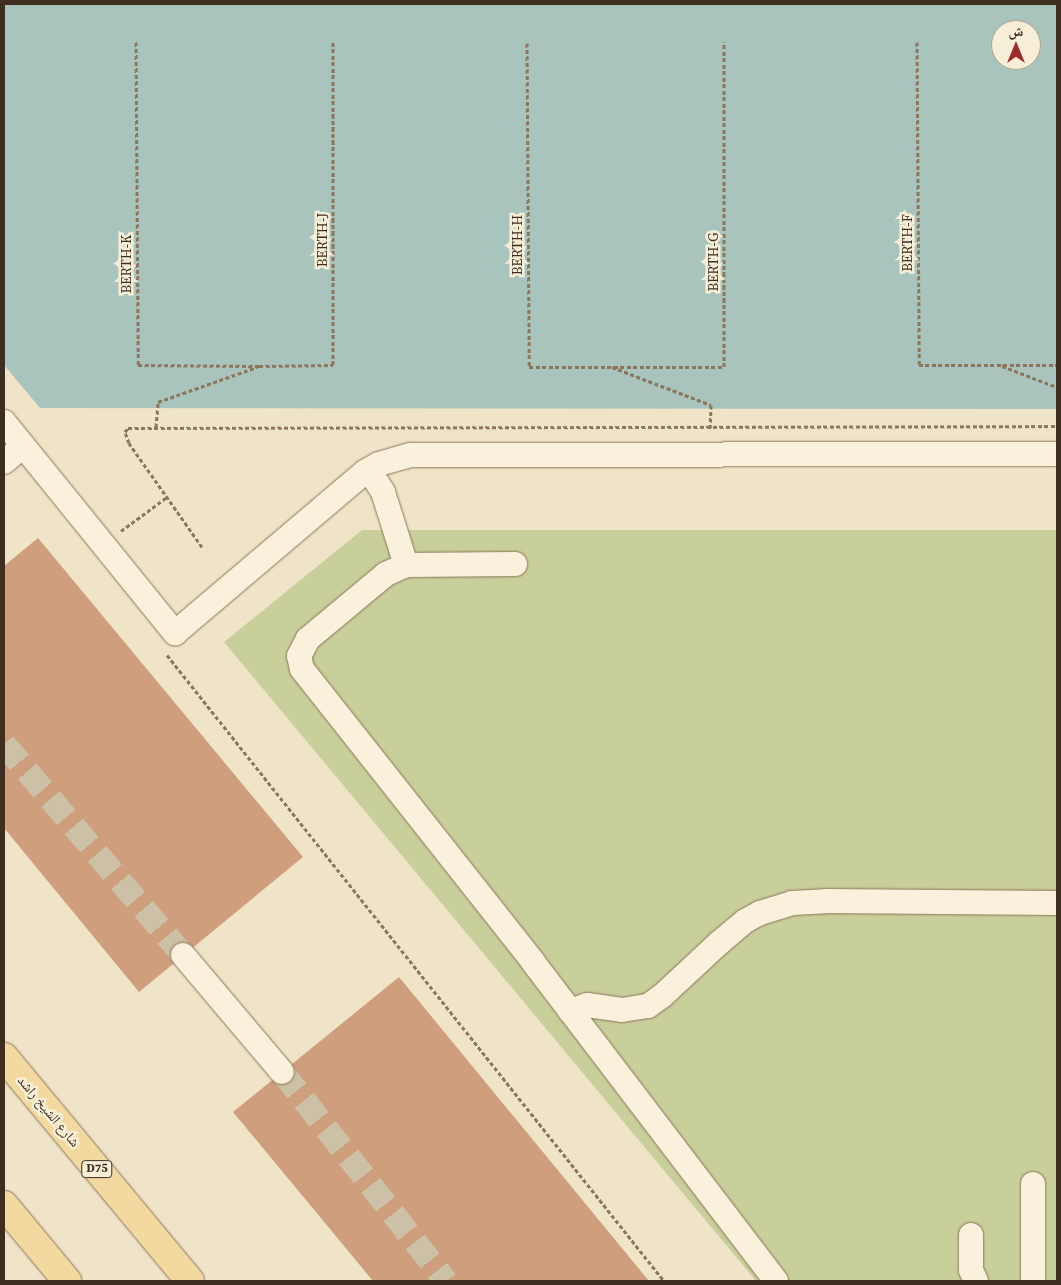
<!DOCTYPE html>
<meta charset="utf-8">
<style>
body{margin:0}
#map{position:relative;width:1061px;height:1285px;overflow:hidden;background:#f0e4c8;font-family:"Source Serif 4","Noto Naskh Arabic",serif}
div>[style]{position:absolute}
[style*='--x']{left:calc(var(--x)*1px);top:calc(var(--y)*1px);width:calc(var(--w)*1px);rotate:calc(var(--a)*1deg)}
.green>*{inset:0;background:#c9cf9b}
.water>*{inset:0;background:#a9c4bc}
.building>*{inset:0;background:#cf9f7d}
.minor-tunnel>*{height:24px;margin-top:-12px;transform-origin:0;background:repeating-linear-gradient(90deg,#ccc0a6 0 24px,transparent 0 36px)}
.path>*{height:3px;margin-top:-1.5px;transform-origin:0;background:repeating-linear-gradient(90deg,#8d765c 0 4px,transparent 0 6.5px)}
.roads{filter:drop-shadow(0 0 1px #8d765c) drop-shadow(0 0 1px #8d765c)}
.minor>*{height:24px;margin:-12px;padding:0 12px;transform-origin:12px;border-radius:12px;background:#faf1dc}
.major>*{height:28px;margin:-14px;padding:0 14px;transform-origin:14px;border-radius:14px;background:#f3d9a0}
span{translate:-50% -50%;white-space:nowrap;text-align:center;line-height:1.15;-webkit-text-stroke:5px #f7eed8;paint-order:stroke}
.shield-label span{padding:1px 4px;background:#f7eed8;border:1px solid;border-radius:4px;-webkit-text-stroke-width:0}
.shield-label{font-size:12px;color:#3d2e20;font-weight:700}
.street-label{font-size:14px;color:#3d2e20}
.frame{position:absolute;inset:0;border:5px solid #3d2e20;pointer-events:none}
.north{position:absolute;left:991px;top:20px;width:50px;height:50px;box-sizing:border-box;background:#f7eed8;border:1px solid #ada18e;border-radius:50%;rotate:0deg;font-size:14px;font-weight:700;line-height:20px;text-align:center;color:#3d2e20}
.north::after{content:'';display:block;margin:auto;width:18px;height:22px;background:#9e2a2b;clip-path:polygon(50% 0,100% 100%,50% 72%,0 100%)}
</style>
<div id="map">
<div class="green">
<div style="clip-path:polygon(362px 530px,1057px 530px,1057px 1281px,756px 1281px,224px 642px)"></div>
</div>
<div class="water">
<div style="clip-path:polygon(evenodd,4px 4px,1057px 4px,1057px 409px,40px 408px,4px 365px,4px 4px,1001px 30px,1031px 30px,1031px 60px,1001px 60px,1001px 30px)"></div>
</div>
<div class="building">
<div style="clip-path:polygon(38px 538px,303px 857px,139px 992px,4px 828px,4px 566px)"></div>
<div style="clip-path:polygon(399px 977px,649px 1281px,373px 1281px,233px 1112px)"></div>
</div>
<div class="minor-tunnel">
<div style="--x:4;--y:744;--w:277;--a:49.7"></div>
<div style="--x:282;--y:1072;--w:266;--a:51.9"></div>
</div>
<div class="path">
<div style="--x:136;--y:42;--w:323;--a:89.6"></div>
<div style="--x:138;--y:365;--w:121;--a:0.5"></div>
<div style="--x:259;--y:366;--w:74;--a:-0.8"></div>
<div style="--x:333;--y:365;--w:324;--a:-90"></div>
<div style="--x:917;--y:42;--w:323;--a:89.6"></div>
<div style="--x:919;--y:365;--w:138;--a:0"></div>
<div style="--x:527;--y:43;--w:324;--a:89.6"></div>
<div style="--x:529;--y:367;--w:195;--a:0"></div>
<div style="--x:724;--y:367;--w:325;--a:-90"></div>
<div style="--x:1002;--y:366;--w:59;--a:20.9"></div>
<div style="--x:612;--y:367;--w:106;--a:21"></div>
<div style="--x:711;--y:405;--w:23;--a:92"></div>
<div style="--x:156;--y:427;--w:25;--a:-85"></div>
<div style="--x:158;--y:402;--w:105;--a:-19.5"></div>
<div style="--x:121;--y:531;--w:57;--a:-36.5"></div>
<div style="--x:202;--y:547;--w:127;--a:-125.1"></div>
<div style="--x:129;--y:443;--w:12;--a:-110"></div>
<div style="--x:125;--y:432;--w:5;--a:-53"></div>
<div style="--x:128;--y:428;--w:929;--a:-0.12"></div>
<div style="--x:167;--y:655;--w:799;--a:51.55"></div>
</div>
<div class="roads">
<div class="minor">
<div style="--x:4;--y:422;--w:272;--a:51"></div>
<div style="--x:175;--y:633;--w:249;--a:-40.3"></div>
<div style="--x:365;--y:472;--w:16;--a:-30"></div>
<div style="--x:379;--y:464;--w:33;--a:-16"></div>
<div style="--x:411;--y:455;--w:646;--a:-0.09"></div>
<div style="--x:4;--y:462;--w:25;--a:-40"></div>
<div style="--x:365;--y:472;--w:11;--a:34"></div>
<div style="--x:374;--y:478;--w:17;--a:57"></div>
<div style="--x:383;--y:492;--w:77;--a:72.5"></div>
<div style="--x:515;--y:564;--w:109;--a:179.5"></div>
<div style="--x:406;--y:565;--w:22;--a:156"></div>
<div style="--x:386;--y:574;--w:102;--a:140.2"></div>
<div style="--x:308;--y:639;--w:19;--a:118"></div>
<div style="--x:299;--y:656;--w:13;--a:77"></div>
<div style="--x:302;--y:669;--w:373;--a:51.7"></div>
<div style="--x:533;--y:962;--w:401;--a:52.7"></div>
<div style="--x:183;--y:955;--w:153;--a:49.8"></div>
<div style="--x:570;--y:1011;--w:18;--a:-19"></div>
<div style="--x:587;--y:1005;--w:35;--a:8"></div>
<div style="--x:622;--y:1010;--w:26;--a:-9"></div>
<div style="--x:648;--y:1006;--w:17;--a:-36"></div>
<div style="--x:662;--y:996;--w:78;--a:-42.9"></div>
<div style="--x:719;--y:943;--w:34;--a:-40"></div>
<div style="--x:745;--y:921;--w:17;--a:-28"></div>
<div style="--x:760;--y:913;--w:34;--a:-17"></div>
<div style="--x:792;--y:903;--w:34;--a:-3"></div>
<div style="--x:826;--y:901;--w:231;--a:0.5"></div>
<div style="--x:1033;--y:1184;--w:97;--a:90"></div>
<div style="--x:971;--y:1235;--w:35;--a:90"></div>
<div style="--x:971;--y:1270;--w:12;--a:66"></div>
</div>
<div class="major">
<div style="--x:4;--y:1057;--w:291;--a:50.3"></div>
<div style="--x:4;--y:1205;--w:99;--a:50.3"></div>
</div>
</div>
<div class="shield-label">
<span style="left:97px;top:1169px">D75</span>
</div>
<div class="street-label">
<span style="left:322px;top:240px;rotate:-90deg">BERTH-J</span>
<span style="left:907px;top:243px;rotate:-90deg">BERTH-F</span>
<span style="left:517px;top:245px;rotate:-90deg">BERTH-H</span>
<span style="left:713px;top:262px;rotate:-90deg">BERTH-G</span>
<span style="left:126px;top:264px;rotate:-90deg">BERTH-K</span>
<span style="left:49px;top:1111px;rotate:50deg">شارع الشيخ راشد</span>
</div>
<div class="frame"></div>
<div class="north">ش</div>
</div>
